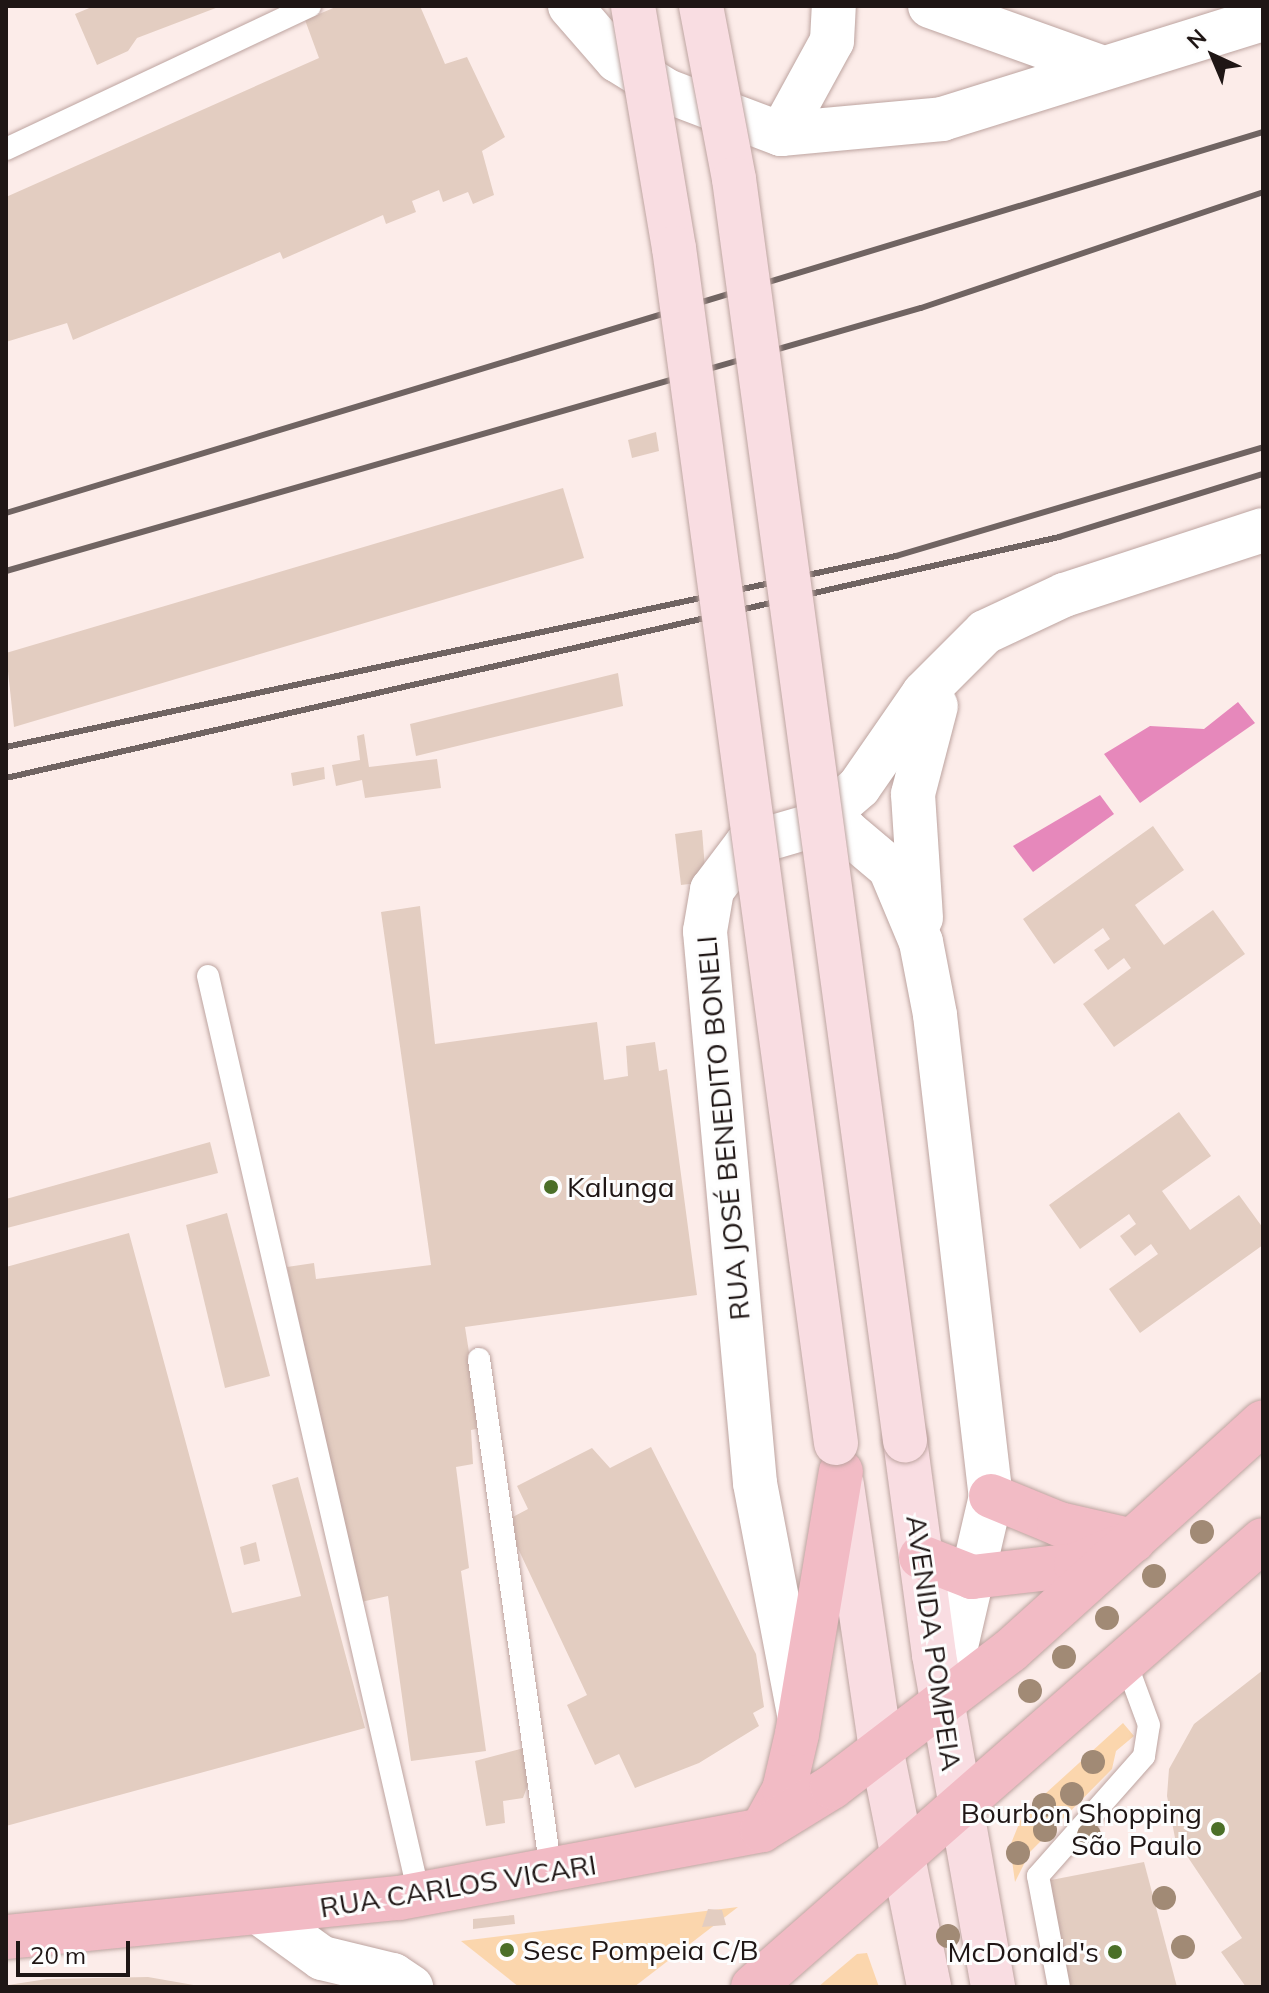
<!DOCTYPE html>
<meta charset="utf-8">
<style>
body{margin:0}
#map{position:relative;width:1269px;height:1993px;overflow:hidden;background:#fcece9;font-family:Mulish,sans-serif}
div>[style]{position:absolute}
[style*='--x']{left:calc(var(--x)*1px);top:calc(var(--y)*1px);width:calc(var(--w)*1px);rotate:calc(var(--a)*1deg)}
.green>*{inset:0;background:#fbd6ad}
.water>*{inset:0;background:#e688bb}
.building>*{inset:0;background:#e3cdc1}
.roads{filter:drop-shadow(0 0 2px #bda4a0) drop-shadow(0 0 2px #bda4a0)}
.service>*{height:22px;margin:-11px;padding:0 11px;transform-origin:11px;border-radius:11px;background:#fff}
.minor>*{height:44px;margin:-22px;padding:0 22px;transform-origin:22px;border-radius:22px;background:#fff}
.tertiary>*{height:44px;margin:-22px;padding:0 22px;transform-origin:22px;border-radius:22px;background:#fff}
.secondary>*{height:44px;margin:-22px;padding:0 22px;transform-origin:22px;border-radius:22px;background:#f9dde2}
.primary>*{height:44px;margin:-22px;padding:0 22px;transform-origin:22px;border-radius:22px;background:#f2bbc5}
.rail>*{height:6px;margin:-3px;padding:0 3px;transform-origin:3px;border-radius:3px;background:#706462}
.bridges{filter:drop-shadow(0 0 2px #bda4a0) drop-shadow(0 0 2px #bda4a0)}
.secondary-bridge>*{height:44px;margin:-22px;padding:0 22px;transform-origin:22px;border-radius:22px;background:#f9dde2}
.trees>*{width:24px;height:24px;margin:-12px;border-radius:50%;background:#a18a75}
.dots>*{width:22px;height:22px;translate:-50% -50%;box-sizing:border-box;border:4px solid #fdfdfd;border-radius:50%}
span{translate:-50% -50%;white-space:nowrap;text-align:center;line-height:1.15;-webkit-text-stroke:6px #fdfdfd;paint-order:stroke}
.street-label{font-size:28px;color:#1f1615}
.poi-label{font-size:28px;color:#1f1615}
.left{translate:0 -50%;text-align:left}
.right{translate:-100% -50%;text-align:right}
.frame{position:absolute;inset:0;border:8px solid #1f1615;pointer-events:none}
.north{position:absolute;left:1173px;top:16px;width:80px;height:80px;-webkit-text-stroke:6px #fdfdfd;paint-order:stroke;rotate:316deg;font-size:22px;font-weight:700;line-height:32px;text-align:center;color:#1f1615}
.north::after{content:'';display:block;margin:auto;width:28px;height:36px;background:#1f1615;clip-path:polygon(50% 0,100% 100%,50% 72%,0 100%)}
.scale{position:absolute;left:16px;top:1941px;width:114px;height:36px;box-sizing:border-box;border:4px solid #1f1615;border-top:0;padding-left:10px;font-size:24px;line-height:28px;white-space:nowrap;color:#1f1615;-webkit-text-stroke:6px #fdfdfd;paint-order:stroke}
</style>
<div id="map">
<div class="green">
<div style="clip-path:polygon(1123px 1723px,1134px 1736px,1116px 1751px,1112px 1769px,1030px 1852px,1015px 1882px,1010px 1846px,1023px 1814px)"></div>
<div style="clip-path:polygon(738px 1907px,634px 1987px,519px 1987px,461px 1941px)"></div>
<div style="clip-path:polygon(867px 1953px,879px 1987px,818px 1987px,857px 1954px)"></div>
</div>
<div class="water">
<div style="clip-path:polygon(1238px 702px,1255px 723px,1140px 803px,1104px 754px,1150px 726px,1204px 729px)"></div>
<div style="clip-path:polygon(1100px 795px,1114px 814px,1033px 872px,1013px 846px)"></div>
</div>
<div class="building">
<div style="clip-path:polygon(94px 6px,221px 6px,137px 38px,128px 51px,97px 65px,75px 14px)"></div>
<div style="clip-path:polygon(338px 6px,420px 6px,445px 64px,467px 57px,505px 137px,482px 151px,494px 195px,473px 204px,468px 192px,443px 202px,439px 190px,412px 201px,416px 212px,386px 224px,383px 215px,283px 259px,280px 252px,73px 340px,67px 323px,6px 342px,6px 197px,319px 58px,305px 20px)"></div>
<div style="clip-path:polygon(656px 432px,659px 451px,632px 458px,628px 440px)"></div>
<div style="clip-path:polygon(563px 488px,584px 558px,14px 727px,6px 653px)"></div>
<div style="clip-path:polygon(618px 673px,623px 706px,416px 756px,410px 724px)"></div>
<div style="clip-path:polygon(364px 734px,369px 767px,437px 759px,441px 788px,365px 798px,362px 780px,336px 786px,332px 765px,360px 760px,357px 736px)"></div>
<div style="clip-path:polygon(324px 767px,325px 779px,293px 786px,291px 773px)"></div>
<div style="clip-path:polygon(1153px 826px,1184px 870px,1135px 905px,1164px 945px,1213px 910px,1245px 954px,1114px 1047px,1083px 1004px,1131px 968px,1124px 958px,1108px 970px,1094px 950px,1110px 939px,1103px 928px,1054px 964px,1023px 919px)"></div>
<div style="clip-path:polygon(702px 830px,706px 882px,681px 885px,675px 834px)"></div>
<div style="clip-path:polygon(420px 906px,435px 1044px,597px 1022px,604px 1080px,628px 1076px,626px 1046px,655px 1042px,659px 1071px,667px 1069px,697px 1295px,465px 1327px,481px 1428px,471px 1430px,473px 1464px,456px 1467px,469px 1568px,461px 1571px,486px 1751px,411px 1761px,388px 1596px,361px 1602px,287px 1267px,314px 1263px,316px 1279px,431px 1265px,381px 912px)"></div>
<div style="clip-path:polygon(1179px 1112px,1211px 1156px,1162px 1191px,1190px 1230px,1239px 1195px,1263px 1228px,1263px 1245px,1140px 1333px,1109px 1289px,1158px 1254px,1151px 1244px,1135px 1256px,1120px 1236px,1136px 1224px,1129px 1214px,1080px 1249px,1049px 1205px)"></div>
<div style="clip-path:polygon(210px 1142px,218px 1173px,7px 1228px,6px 1199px)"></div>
<div style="clip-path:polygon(227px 1213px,270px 1376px,225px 1388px,186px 1225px)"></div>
<div style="clip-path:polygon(129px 1233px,232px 1613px,301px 1596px,272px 1485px,298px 1477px,365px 1728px,6px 1826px,6px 1267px)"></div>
<div style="clip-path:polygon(651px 1447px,756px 1654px,764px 1707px,753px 1713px,759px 1726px,699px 1763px,635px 1788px,619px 1754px,595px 1765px,567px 1705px,587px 1695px,505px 1521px,528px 1509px,517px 1486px,592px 1448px,610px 1468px)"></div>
<div style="clip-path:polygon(256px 1542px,260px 1561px,244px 1565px,240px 1547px)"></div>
<div style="clip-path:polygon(1263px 1670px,1263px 1987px,1246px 1987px,1221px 1952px,1242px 1938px,1175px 1838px,1167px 1796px,1169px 1769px,1194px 1724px)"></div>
<div style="clip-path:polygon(524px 1748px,529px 1782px,523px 1798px,503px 1801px,505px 1823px,486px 1826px,475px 1761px)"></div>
<div style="clip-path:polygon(1144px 1862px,1177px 1987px,1066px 1987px,1046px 1881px)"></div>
<div style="clip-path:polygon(708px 1909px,722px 1910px,726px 1925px,702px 1927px)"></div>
<div style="clip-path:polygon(514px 1915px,515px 1924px,473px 1929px,473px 1919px)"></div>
<div style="clip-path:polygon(148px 1977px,205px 1987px,8px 1985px,47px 1979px)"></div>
</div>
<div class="roads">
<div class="service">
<div style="--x:6;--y:149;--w:336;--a:-25.2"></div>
<div style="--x:208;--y:976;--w:942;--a:77.06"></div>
<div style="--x:479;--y:1359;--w:517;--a:82"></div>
<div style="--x:1059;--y:1987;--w:113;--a:-100.7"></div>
<div style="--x:1038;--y:1876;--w:160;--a:-48.5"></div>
<div style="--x:1144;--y:1756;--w:31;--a:-81"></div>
<div style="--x:1149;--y:1725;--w:69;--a:-110.3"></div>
</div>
<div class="minor">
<div style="--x:815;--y:825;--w:58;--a:-40.8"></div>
<div style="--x:859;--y:787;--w:114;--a:-55.3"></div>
<div style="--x:924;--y:693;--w:86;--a:-45"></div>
<div style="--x:985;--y:632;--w:87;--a:-25.1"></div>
<div style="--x:1064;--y:595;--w:209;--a:-18.1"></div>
<div style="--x:921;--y:918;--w:124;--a:-93.7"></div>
<div style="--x:913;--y:794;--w:91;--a:-75.4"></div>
<div style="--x:799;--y:1714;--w:235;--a:-100.8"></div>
<div style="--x:755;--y:1483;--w:554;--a:-95.18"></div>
<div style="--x:705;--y:931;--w:42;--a:-80.3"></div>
<div style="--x:712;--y:890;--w:56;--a:-52.9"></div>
<div style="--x:746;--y:845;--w:72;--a:-16.2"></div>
<div style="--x:815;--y:825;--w:32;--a:11"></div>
<div style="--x:846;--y:831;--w:57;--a:40.1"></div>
<div style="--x:890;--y:868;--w:80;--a:67.3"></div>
<div style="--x:921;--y:942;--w:74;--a:79.1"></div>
<div style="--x:935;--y:1015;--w:484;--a:83.4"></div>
<div style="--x:991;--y:1496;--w:216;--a:103.1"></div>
</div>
<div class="tertiary">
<div style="--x:570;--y:6;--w:72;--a:49"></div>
<div style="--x:617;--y:60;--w:59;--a:31.8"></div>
<div style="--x:667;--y:91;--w:122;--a:20.7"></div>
<div style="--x:781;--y:134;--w:162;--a:-5.3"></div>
<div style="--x:942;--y:119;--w:336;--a:-17.3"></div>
<div style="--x:930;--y:6;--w:178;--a:19.7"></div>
<div style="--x:781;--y:134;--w:106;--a:-61.3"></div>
<div style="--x:832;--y:41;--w:35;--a:-87"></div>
<div style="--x:261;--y:1914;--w:75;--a:35.8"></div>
<div style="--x:322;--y:1958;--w:73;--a:13.5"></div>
<div style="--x:393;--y:1975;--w:22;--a:34"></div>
</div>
<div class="secondary">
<div style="--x:905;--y:1440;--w:217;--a:82.3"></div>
<div style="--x:934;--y:1655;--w:337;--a:79.9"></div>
<div style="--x:842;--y:1485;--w:266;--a:81.6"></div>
<div style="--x:881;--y:1748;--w:244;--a:78.6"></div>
</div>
<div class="primary">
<div style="--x:991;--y:1496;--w:74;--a:22.4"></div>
<div style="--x:1059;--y:1524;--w:76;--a:12.9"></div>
<div style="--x:921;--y:1557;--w:55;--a:21.4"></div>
<div style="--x:972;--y:1577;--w:105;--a:-6.6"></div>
<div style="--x:1076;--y:1565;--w:43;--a:-23"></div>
<div style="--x:762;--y:1830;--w:46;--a:-61.2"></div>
<div style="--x:784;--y:1790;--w:57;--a:-76.9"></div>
<div style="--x:797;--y:1734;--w:266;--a:-80.5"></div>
<div style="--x:6;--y:1937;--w:395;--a:-5.7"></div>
<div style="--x:399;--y:1898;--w:369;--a:-10.6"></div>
<div style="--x:762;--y:1830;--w:82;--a:-31.6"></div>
<div style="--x:832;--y:1787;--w:224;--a:-37.4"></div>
<div style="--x:1010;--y:1651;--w:341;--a:-42.1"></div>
<div style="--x:753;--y:1987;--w:678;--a:-41.23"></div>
</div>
</div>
<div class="rail">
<div style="--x:6;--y:513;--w:1313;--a:-16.86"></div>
<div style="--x:6;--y:571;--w:952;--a:-16.04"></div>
<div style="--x:921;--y:308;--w:361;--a:-18.7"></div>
<div style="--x:6;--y:747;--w:910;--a:-12.11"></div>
<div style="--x:896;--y:556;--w:383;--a:-16.5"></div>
<div style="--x:6;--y:778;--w:1080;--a:-12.89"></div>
<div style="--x:1059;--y:537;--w:214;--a:-17.2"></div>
</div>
<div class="bridges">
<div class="secondary-bridge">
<div style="--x:633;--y:6;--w:245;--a:80.4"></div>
<div style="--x:674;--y:248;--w:1206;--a:82.28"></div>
<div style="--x:701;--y:6;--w:176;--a:79.2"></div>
<div style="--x:734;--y:179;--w:1273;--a:82.28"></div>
</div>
</div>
<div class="trees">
<div style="left:1202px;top:1532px"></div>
<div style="left:1154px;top:1576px"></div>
<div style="left:1107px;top:1618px"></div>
<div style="left:1064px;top:1657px"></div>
<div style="left:1030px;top:1691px"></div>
<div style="left:1093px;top:1762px"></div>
<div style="left:1072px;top:1794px"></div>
<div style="left:1044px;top:1805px"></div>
<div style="left:1045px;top:1830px"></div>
<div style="left:1089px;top:1835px"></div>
<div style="left:1018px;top:1853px"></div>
<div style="left:1164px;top:1898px"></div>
<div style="left:948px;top:1936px"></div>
<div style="left:1183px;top:1947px"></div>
</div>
<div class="dots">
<div style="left:551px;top:1187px;background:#4b6f28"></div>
<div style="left:1218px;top:1829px;background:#4b6f28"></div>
<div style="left:507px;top:1950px;background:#4b6f28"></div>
<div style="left:1115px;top:1952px;background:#4b6f28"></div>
</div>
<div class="street-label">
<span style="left:723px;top:1128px;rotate:-95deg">RUA JOSÉ BENEDITO BONELI</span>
<span style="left:934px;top:1643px;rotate:82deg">AVENIDA POMPEIA</span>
<span style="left:458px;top:1886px;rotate:-9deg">RUA CARLOS VICARI</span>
</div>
<div class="poi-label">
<span class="left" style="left:567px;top:1187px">Kalunga</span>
<span class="right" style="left:1202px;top:1829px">Bourbon Shopping<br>São Paulo</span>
<span class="left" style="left:523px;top:1950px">Sesc Pompeia C/B</span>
<span class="right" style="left:1099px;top:1952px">McDonald's</span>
</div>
<div class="frame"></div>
<div class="north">N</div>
<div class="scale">20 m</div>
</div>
